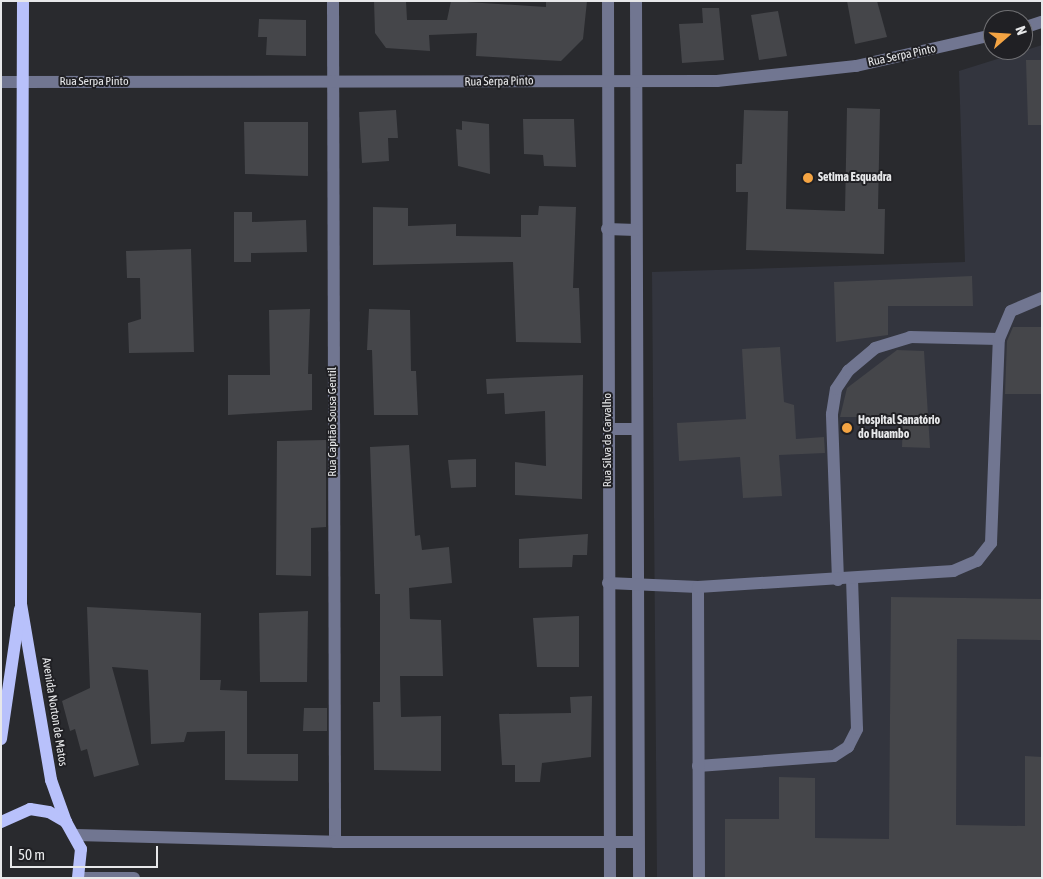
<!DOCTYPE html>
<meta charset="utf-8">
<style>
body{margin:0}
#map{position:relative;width:1043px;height:879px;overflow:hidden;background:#292a2e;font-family:"Asap Condensed",sans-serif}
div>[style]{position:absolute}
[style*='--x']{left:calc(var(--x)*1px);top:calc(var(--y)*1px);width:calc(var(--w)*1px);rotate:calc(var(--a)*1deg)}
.built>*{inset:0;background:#33353e}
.building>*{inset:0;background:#45464a}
.minor>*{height:12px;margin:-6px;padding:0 6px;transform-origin:6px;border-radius:6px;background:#717691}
.major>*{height:12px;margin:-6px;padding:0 6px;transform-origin:6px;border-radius:6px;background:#b8c1fb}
.dots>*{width:14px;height:14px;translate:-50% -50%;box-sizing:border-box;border:2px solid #202024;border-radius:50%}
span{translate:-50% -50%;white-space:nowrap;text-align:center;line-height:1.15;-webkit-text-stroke:4px #202024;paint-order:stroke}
.street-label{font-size:12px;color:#e7e8ea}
.poi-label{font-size:12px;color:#e7e8ea;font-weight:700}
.left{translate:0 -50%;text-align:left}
.frame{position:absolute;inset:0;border:2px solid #e7e8ea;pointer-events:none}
.north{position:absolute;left:983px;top:10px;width:50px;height:50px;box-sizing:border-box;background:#202024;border:1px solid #707073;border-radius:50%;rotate:71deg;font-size:14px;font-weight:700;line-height:20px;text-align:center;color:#e7e8ea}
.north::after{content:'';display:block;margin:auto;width:18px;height:22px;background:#f4a443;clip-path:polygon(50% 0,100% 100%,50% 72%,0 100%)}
.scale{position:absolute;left:10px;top:846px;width:148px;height:22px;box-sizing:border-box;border:2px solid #e7e8ea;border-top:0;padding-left:6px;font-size:15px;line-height:18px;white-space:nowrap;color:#e7e8ea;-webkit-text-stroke:4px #202024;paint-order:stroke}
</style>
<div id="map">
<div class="built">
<div style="clip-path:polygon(1042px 45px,1042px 878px,657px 878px,652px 272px,965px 262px,959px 71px)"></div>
</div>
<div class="building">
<div style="clip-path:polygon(374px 1px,406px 1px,407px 20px,447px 20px,451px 1px,546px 7px,546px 1px,587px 1px,583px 39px,561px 61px,476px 56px,477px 33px,429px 35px,430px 51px,386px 48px,375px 33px)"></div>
<div style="clip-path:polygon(847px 1px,877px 1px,887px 37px,855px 44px)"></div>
<div style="clip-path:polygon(702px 8px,719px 8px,724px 60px,682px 63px,679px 24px,703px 23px)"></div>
<div style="clip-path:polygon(778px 11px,787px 56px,759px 60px,751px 15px)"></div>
<div style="clip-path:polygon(259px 19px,306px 20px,306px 56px,266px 55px,267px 37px,258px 37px)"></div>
<div style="clip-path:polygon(1026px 60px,1042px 60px,1042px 125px,1028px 125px)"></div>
<div style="clip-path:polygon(847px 108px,880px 109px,878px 209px,885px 209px,884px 254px,746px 250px,748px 192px,736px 192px,736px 164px,742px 164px,744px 110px,788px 111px,786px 209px,845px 211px)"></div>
<div style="clip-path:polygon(396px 110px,398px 138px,388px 138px,389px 161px,362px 163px,359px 112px)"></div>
<div style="clip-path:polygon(523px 119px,574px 119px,576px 167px,544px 166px,543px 155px,524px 154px)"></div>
<div style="clip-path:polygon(462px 121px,489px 124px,490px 174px,458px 166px,456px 129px,462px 130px)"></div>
<div style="clip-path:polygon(244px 122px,308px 122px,308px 176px,245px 174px)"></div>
<div style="clip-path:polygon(539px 206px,576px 207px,573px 288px,579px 288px,581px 343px,516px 342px,513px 262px,373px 265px,373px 207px,408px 208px,408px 226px,456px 224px,456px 236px,521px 237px,521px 215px,538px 215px)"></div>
<div style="clip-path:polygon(234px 212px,252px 212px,252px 222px,306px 220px,307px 252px,251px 253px,251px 262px,234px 262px)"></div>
<div style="clip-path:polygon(191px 249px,194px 352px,129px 353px,128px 323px,141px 319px,140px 278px,127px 278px,126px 251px)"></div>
<div style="clip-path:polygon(972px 276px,973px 306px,888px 306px,888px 335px,836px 342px,834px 282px)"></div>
<div style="clip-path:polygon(310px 309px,308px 374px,312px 374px,312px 410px,228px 415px,228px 375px,270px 375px,269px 310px)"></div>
<div style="clip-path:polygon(369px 309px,410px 310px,411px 371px,416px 371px,418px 415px,374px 415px,372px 350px,367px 350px)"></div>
<div style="clip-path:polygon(1013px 327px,1042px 327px,1042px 394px,1005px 394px,1007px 341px)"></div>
<div style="clip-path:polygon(780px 347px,784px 402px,794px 405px,796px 439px,824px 437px,825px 453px,779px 455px,782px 496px,743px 498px,740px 457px,679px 461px,677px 423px,746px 419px,742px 349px)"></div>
<div style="clip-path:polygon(897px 350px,924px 351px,930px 448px,902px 447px,903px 417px,840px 417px,847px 388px)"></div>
<div style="clip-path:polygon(583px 375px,582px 499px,515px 495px,515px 462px,546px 466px,545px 411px,505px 414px,504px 393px,487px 394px,486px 379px)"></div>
<div style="clip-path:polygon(326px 440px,326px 527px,311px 528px,311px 576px,276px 575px,277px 441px)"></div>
<div style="clip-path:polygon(409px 445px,415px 536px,420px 535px,422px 550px,449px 547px,452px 583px,409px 588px,410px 619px,441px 620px,443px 676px,400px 676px,401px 717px,441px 716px,441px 771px,374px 770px,373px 702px,380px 702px,380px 594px,375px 594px,370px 447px)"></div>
<div style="clip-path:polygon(476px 459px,476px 487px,451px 488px,448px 460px)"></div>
<div style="clip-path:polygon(588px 534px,587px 555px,573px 555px,572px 567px,519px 568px,519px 539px)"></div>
<div style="clip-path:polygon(891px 597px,1042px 599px,1042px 640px,957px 639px,956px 825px,1025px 826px,1025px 756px,1042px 757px,1042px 878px,725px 878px,725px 819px,779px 819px,779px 777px,815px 778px,815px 838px,889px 839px)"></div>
<div style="clip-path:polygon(87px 607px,201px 613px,200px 680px,221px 680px,220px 690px,247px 691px,247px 754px,298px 754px,298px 781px,225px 780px,225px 731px,187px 732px,184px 742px,151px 744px,148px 670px,112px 667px,139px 765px,94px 777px,87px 749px,81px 751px,75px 729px,70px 731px,62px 701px,90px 688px)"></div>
<div style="clip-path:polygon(308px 611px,307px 682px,260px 682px,259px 613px)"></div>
<div style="clip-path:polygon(579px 616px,579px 667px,537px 667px,533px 618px)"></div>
<div style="clip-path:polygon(592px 696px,591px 757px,542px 763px,540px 782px,515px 782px,515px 765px,502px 765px,499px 714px,571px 713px,570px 697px)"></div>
<div style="clip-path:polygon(304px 708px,327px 708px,327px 731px,303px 731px)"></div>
</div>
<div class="minor">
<div style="--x:333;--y:1;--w:841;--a:89.86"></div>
<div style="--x:608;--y:1;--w:877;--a:89.87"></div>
<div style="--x:636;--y:1;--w:877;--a:89.8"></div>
<div style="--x:1023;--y:28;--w:20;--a:-18"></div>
<div style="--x:1;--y:82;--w:716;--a:-0.08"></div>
<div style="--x:717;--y:81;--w:140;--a:-6.2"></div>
<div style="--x:856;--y:66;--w:140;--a:-12.8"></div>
<div style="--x:607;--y:229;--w:29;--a:2"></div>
<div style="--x:609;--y:429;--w:28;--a:0"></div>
<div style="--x:838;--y:580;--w:166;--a:-92.1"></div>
<div style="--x:832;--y:414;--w:25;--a:-81"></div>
<div style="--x:836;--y:389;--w:22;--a:-56"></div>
<div style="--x:848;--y:371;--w:35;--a:-40"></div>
<div style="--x:875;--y:348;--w:37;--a:-17"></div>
<div style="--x:910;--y:337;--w:89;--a:1.3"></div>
<div style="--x:608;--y:583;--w:90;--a:2.5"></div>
<div style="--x:698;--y:766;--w:136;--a:-4.2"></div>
<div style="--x:834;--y:756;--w:17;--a:-33"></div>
<div style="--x:848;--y:747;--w:20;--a:-63"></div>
<div style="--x:857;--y:729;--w:149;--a:-91.9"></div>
<div style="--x:76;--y:835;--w:259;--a:1.5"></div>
<div style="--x:335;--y:842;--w:303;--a:0"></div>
<div style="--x:80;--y:878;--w:54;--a:0"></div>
<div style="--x:699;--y:878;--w:291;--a:-90.2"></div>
<div style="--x:698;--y:587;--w:256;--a:-3.6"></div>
<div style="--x:953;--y:571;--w:26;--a:-23"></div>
<div style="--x:977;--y:561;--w:23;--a:-52"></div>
<div style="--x:991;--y:543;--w:204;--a:-87.8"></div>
<div style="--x:999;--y:339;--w:30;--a:-67"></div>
<div style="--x:1011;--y:311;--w:34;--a:-23"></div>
</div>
<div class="major">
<div style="--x:23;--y:1;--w:603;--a:90.19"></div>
<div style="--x:21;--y:604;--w:179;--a:80.3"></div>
<div style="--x:51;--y:780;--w:45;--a:70.3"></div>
<div style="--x:1;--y:739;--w:131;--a:-81.7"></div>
<div style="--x:1;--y:822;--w:32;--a:-24"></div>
<div style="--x:30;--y:809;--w:19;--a:9"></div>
<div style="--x:49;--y:812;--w:20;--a:30"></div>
<div style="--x:66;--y:822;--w:31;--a:61"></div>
<div style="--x:81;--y:849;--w:29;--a:96"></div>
</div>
<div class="dots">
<div style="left:808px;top:178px;background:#f4a443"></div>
<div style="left:847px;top:428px;background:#f4a443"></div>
</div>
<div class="street-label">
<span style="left:902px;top:56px;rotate:-12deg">Rua Serpa Pinto</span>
<span style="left:94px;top:82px">Rua Serpa Pinto</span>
<span style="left:499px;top:82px;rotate:-1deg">Rua Serpa Pinto</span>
<span style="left:333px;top:422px;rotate:-90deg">Rua Capitão Sousa Gentil</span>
<span style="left:608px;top:440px;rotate:-90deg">Rua Silva da Carvalho</span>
<span style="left:54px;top:712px;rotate:81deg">Avenida Norton de Matos</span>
</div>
<div class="poi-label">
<span class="left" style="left:818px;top:178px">Setima Esquadra</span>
<span class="left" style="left:858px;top:428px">Hospital Sanatório<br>do Huambo</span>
</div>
<div class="frame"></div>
<div class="north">N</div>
<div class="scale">50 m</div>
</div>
